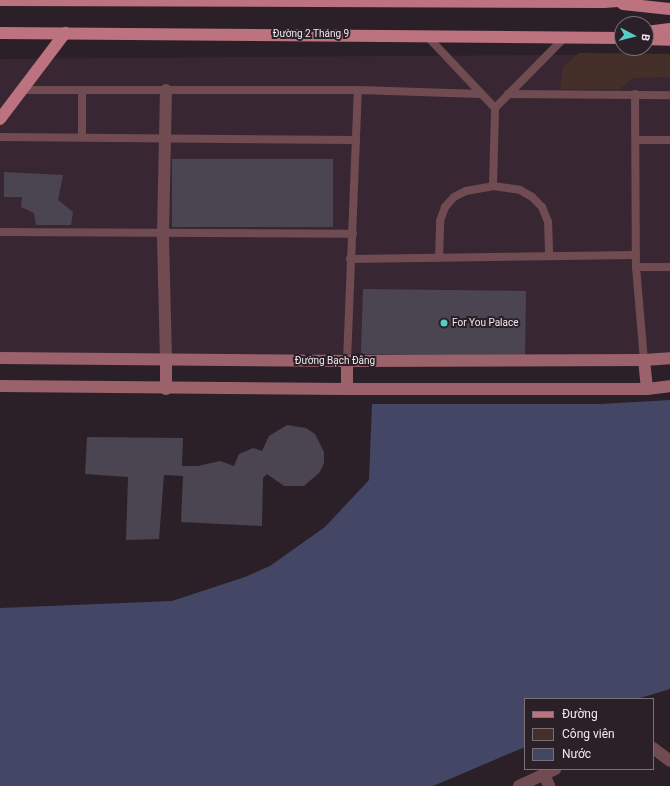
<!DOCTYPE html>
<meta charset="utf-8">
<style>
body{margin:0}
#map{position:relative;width:670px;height:786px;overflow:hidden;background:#2b2027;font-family:Roboto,sans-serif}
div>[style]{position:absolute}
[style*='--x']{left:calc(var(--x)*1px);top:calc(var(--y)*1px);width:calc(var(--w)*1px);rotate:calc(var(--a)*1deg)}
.built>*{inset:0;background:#382732}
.green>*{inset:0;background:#443029}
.water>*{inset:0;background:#434765}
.building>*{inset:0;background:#4b4551}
.service>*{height:8px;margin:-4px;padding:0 4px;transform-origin:4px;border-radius:4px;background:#704c52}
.minor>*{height:12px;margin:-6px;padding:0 6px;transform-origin:6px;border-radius:6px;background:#704c52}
.secondary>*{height:12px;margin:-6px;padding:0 6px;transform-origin:6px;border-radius:6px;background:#9b626b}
.primary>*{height:12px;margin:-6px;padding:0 6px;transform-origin:6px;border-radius:6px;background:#bc727f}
.dots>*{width:11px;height:11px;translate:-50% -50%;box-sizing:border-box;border:2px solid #2b2027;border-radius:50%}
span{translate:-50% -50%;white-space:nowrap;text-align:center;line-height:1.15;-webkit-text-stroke:4px #2b2027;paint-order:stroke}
.street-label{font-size:10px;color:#f1e9ee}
.poi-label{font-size:10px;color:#f1e9ee}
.left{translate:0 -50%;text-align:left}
.legend{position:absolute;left:524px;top:698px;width:130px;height:72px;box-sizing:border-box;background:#2b2027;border:1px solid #7a7077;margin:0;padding:5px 7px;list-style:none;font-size:12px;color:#f1e9ee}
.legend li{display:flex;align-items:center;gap:8px;height:20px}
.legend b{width:20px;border:1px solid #7a7077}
.north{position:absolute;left:614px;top:16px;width:40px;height:40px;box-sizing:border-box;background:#2b2027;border:1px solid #7a7077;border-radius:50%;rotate:97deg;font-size:11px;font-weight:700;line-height:16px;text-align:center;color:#f1e9ee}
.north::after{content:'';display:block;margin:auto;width:14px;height:18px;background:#55cec6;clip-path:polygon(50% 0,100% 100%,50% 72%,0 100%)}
</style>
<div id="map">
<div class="built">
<div style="clip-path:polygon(670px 54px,670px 361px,0 363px,0 59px)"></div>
</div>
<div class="green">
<div style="clip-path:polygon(579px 53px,670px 54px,670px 77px,634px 78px,619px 89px,560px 89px,563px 67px)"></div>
</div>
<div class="water">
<div style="clip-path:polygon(670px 400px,670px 689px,637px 699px,525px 699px,525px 747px,433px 786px,0 786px,0 608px,172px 601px,245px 577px,270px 566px,325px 527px,369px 480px,372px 404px,601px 404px)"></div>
</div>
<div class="building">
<div style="clip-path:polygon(172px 159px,333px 159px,333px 227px,172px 227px)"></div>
<div style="clip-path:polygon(4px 172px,63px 175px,58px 200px,73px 212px,71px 225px,36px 225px,34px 213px,21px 207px,22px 197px,4px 197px)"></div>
<div style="clip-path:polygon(363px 289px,526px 291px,525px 357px,361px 354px)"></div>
<div style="clip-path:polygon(287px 425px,306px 428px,315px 434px,324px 452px,324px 463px,320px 472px,304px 486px,284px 486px,267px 474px,263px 478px,262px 526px,181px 522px,183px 476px,164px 475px,159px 539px,126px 540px,128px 477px,85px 474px,87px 437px,183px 438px,182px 466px,198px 466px,220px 461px,234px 466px,239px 454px,253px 448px,262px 451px,269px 436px)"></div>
</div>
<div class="service">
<div style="--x:426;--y:35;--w:100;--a:46.6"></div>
<div style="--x:21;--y:90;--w:337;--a:0"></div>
<div style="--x:358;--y:90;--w:123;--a:1.9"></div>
<div style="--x:508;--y:94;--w:162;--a:0.4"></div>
<div style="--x:635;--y:94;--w:173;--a:89.7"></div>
<div style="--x:636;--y:267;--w:93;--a:85.1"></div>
<div style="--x:0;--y:137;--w:356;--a:0.5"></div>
<div style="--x:82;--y:137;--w:47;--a:-90"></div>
<div style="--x:636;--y:140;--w:34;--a:0"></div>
<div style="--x:493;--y:186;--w:78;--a:-88.5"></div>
<div style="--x:495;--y:108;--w:101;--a:-45.4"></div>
<div style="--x:0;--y:232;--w:353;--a:0.3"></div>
<div style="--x:439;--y:258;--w:37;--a:-88"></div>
<div style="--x:440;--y:221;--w:15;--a:-70"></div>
<div style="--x:445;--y:207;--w:13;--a:-48"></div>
<div style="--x:454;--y:197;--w:13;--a:-27"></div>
<div style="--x:466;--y:191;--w:27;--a:-10"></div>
<div style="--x:493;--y:186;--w:27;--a:8"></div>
<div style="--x:520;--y:190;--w:14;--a:30"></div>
<div style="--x:532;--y:197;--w:14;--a:45"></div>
<div style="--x:542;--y:207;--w:16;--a:68"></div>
<div style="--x:548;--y:222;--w:34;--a:88"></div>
<div style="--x:350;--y:259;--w:286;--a:-0.8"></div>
<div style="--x:636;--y:267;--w:34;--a:0"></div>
<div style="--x:347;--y:361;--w:271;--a:-87.7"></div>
</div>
<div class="minor">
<div style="--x:166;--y:360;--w:127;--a:-91.4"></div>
<div style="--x:163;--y:233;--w:143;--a:-88.8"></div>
<div style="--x:653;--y:748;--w:21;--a:37"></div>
<div style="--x:544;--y:774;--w:13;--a:67"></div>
<div style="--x:519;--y:786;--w:40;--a:-25"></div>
</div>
<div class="secondary">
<div style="--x:0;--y:358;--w:347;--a:0.5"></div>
<div style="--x:347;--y:361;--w:297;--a:-0.2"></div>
<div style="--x:644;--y:360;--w:26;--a:-4"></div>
<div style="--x:166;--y:360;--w:29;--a:90"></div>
<div style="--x:644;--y:360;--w:29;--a:84"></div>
<div style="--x:347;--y:361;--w:28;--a:90"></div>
<div style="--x:0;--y:386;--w:347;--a:0.5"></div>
<div style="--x:347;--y:389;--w:300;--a:0"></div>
<div style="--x:647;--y:389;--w:23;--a:-7"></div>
</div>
<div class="primary">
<div style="--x:0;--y:0;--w:604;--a:0.19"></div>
<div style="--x:604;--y:2;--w:28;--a:-4"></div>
<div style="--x:623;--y:4;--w:47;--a:6.1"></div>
<div style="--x:646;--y:32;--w:24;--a:-7"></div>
<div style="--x:0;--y:33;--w:622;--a:0.46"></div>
<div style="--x:646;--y:39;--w:24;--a:2"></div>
<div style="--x:0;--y:119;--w:108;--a:-52.9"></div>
</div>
<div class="dots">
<div style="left:444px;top:323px;background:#55cec6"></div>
</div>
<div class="street-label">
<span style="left:311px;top:34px">Đường 2 Tháng 9</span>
<span style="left:335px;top:361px">Đường Bạch Đằng</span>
</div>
<div class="poi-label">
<span class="left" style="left:452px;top:323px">For You Palace</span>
</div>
<ul class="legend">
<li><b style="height:5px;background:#bc727f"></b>Đường</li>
<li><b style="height:11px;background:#443029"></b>Công viên</li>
<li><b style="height:11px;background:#434765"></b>Nước</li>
</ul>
<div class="north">B</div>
</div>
